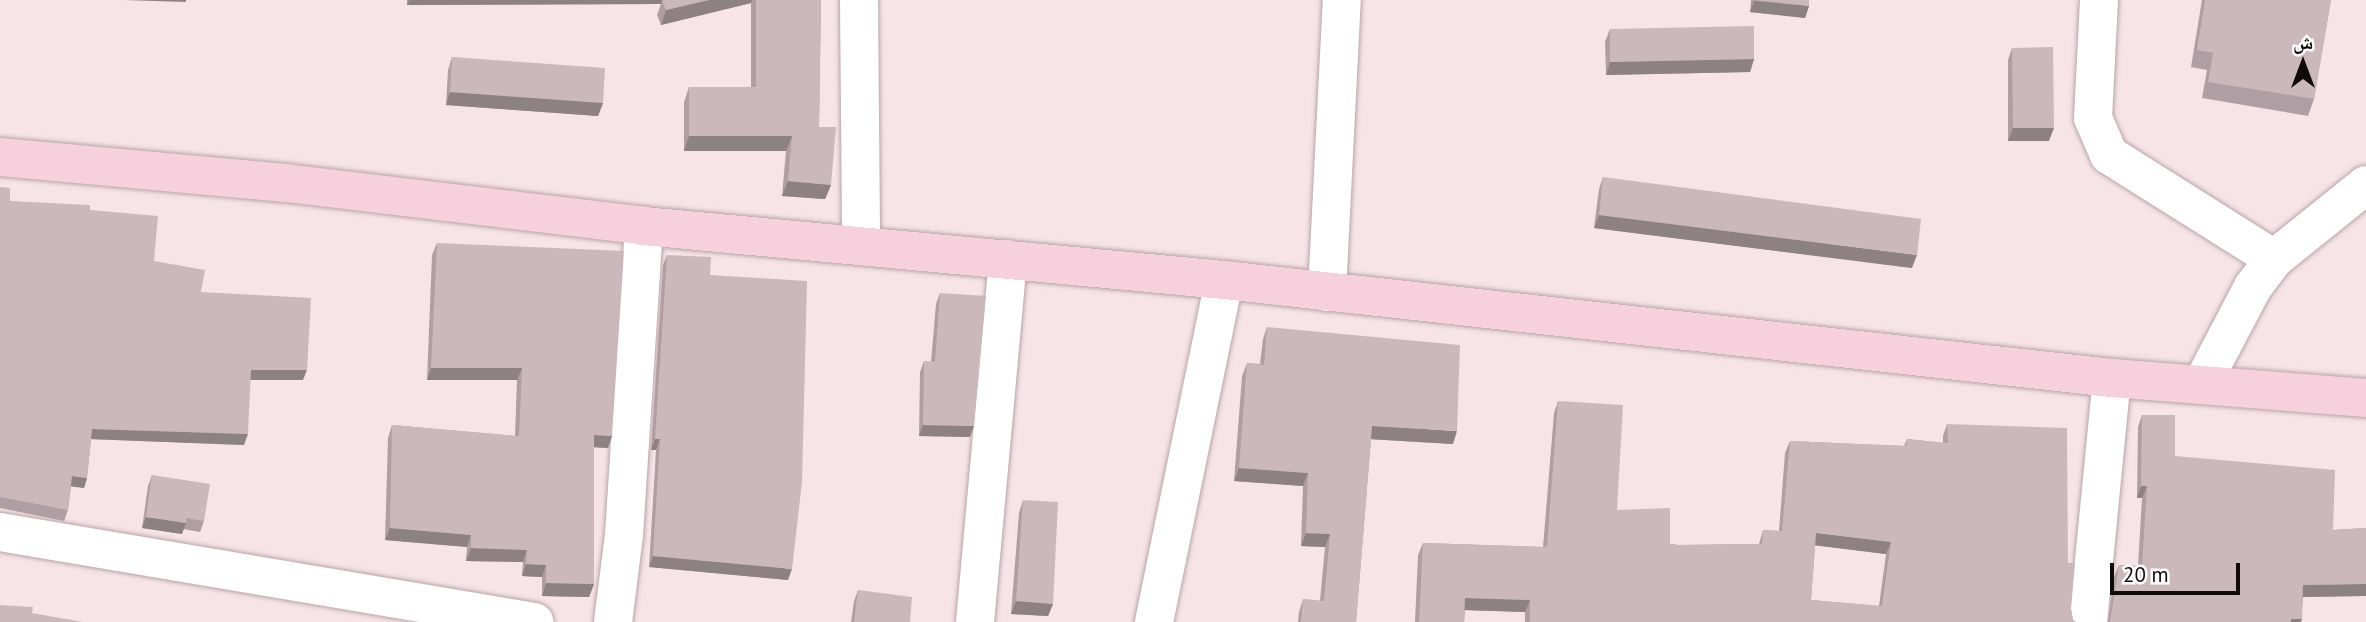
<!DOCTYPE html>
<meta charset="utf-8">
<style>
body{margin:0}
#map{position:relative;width:2366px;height:622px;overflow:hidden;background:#f7e4e8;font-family:"PT Sans","Noto Naskh Arabic",sans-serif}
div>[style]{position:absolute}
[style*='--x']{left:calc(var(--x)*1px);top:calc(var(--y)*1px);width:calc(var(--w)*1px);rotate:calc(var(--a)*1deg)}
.roads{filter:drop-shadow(0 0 2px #b7a5a9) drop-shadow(0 0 2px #b7a5a9)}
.street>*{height:38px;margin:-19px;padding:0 19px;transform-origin:19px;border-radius:19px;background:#fff}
.secondary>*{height:38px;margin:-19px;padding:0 19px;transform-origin:19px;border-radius:19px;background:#f6d0dc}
.wall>*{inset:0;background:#af9ea3}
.shaded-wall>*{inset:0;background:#8e8184}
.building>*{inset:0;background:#cbb8bd}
span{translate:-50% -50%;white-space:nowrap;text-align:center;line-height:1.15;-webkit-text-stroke:6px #fff;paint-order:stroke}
.north{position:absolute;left:2268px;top:28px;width:70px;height:70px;-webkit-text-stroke:5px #fff;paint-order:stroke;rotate:0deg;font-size:19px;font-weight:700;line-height:28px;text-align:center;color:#100a0b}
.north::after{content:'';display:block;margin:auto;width:24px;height:32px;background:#100a0b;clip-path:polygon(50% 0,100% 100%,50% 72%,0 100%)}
.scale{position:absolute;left:2110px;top:563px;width:130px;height:32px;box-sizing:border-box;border:4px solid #100a0b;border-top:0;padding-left:9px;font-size:21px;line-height:24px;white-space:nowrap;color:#100a0b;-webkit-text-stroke:5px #fff;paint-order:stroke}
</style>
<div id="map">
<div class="roads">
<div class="street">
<div style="--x:859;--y:0;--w:246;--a:89.5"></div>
<div style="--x:2099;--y:0;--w:118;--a:92.9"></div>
<div style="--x:2093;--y:118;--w:40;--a:66.6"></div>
<div style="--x:2109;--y:155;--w:195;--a:32.2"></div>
<div style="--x:1327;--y:292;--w:292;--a:-87.1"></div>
<div style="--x:2202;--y:384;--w:110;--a:-62.3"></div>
<div style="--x:2253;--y:287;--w:35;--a:-53"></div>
<div style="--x:2274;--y:259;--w:118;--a:-38.8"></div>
<div style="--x:0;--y:532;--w:542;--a:9.57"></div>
<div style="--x:613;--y:622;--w:88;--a:-82.8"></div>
<div style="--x:624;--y:535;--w:310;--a:-86.3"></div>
<div style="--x:975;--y:622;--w:364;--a:-84.8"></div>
<div style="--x:1154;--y:622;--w:349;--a:-78.4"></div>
<div style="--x:2088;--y:622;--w:245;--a:-84.4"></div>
</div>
<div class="secondary">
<div style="--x:0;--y:157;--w:287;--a:5.2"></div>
<div style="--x:286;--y:183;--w:361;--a:6.8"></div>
<div style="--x:644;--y:226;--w:583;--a:5.32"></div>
<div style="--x:1224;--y:280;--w:893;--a:6.3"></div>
<div style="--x:2112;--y:378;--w:255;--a:4.5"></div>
</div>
</div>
<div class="wall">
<div style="clip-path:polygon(407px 0,821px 0,819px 127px,831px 185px,825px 199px,782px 196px,786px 151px,684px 151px,684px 102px,689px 87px,751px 87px,751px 3px,661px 25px,657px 15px,661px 4px,407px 5px)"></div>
<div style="clip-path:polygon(1751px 0,1844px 0,1809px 0,1809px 6px,1805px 18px,1750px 12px)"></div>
<div style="clip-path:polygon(2202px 0,2331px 0,2314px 99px,2308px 116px,2202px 98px,2207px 70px,2191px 67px)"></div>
<div style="clip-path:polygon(1610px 29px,1754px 59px,1750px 72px,1606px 75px,1605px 42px)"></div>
<div style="clip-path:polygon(2012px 48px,2049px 141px,2008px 141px,2008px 60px)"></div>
<div style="clip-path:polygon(452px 57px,603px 103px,598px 116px,446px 105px,448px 70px)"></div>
<div style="clip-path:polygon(1603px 177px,1912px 268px,1594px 228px,1599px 189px)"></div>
<div style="clip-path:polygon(0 187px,10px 201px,90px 210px,154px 261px,201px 292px,303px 380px,250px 380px,244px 445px,91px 439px,87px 478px,84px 488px,71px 486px,68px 510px,64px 521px,0 508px)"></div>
<div style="clip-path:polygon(437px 243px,612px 436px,608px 448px,594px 447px,594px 584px,589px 597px,542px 596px,542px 577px,522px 576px,523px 562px,466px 561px,467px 547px,385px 540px,388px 438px,392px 425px,515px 436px,517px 380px,427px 380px,432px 255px)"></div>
<div style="clip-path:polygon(667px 255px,710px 275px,788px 580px,649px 567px,656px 450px,651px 450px,663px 265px)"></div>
<div style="clip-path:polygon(940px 293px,970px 437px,919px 436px,920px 372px,924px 361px,931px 362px,936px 304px)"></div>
<div style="clip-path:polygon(1267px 327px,1453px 444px,1371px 439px,1356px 622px,1298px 622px,1299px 612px,1303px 599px,1320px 601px,1325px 547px,1301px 546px,1303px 486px,1234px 481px,1242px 376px,1247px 363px,1260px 364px,1263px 339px)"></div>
<div style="clip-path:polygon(evenodd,1558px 401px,1617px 510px,1670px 544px,1679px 545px,1759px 544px,1763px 530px,1779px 531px,1785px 453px,1790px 441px,1904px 446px,1907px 439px,1943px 443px,1943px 436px,1947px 424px,2068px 563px,2071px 609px,2073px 620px,2076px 622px,1525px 622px,1525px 612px,1465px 610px,1464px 622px,1415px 622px,1418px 555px,1423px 543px,1543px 547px,1554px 413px,1558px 401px,1815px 545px,1886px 554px,1879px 606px,1811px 600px,1815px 545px)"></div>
<div style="clip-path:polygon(2142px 415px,2175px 456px,2333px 530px,2366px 528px,2366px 596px,2303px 597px,2301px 622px,2108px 622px,2114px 577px,2119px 565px,2138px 566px,2142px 498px,2137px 498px,2138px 427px)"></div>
<div style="clip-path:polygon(152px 475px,204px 521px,200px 532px,183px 529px,182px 534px,142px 528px,148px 486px)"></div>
<div style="clip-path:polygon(1023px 500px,1053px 604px,1048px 616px,1011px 614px,1019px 513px)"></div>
<div style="clip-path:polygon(858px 590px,910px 622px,851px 622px,854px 601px)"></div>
</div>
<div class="shaded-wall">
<div style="clip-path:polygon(124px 0,186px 0,186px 2px)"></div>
<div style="clip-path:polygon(409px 0,678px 0,662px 1px,661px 4px,407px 5px)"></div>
<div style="clip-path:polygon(709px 0,752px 0,751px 3px,661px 25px,666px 10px)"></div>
<div style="clip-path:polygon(1754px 1px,1809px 6px,1805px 18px,1750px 12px)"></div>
<div style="clip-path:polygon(1754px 59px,1750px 72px,1606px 75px,1610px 62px)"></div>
<div style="clip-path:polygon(450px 92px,603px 103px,598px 116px,446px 105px)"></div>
<div style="clip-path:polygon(2013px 128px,2054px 128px,2049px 141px,2008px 141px)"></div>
<div style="clip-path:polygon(689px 136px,792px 136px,786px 151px,684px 151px)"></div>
<div style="clip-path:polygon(788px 181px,831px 185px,825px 199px,782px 196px)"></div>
<div style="clip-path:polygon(1599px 215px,1917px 255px,1912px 268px,1594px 228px)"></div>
<div style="clip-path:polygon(431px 368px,522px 368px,517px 380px,427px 380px)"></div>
<div style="clip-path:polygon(251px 370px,307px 370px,303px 380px,247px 380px)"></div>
<div style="clip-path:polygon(923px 425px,974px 426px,970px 437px,919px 436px)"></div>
<div style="clip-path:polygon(1372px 426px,1457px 431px,1453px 444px,1367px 439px)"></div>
<div style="clip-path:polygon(92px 429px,248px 434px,244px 445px,88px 439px)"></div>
<div style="clip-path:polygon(594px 435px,612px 436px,608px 448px,589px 447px)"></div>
<div style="clip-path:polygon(655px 439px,660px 439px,656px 450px,651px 450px)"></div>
<div style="clip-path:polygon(1239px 468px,1308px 473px,1303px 486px,1234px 481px)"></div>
<div style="clip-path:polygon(72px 476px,87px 478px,84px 488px,68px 486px)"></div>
<div style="clip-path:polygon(2141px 486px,2147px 486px,2142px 498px,2137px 498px)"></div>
<div style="clip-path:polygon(146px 517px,186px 523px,182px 534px,142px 528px)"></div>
<div style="clip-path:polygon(390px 528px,471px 535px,467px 547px,385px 540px)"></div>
<div style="clip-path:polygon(1306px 533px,1330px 534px,1325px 547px,1301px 546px)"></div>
<div style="clip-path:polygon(1816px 533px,1891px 542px,1886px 554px,1812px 545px)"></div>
<div style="clip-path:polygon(471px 548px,527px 550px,523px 562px,466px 561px)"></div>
<div style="clip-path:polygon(653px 556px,792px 569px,788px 580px,649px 567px)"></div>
<div style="clip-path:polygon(526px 564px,546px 565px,542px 577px,522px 576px)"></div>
<div style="clip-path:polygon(546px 583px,594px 584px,589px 597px,542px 596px)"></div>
<div style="clip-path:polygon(2366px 584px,2366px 596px,2299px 597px,2303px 585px)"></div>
<div style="clip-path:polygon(1465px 598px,1530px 600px,1525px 612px,1461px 610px)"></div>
<div style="clip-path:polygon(1016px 601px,1053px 604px,1048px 616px,1011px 614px)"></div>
<div style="clip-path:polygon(2291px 619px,2302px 619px,2301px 622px,2290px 622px)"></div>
</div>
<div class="building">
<div style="clip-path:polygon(663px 0,709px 0,666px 10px,662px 1px)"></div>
<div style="clip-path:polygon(756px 0,821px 0,819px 127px,836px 127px,831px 185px,788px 181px,792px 136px,689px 136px,689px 87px,756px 87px)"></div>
<div style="clip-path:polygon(1754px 0,1809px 0,1809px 6px)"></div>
<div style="clip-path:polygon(2205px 0,2331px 0,2314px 99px,2208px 82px,2213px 53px,2197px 50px)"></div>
<div style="clip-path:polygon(1754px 26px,1754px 59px,1610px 62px,1610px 29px)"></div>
<div style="clip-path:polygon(2053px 47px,2054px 128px,2013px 128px,2012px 48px)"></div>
<div style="clip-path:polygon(452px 57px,605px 68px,603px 103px,450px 92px)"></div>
<div style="clip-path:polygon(1603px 177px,1921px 219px,1917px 255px,1599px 215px)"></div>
<div style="clip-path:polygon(0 187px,10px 188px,10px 201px,90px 205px,90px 210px,158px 216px,154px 261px,205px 270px,201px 292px,311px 298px,307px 370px,251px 370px,248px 434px,92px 429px,87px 478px,72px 476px,68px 510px,0 497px)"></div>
<div style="clip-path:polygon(437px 243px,624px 251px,612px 436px,594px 435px,594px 584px,546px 583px,546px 565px,526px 564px,527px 550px,471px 548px,471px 535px,390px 528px,392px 425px,519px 436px,522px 368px,431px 368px)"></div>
<div style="clip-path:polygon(667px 255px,711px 257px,710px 275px,807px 281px,802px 482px,792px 569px,653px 556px,660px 439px,655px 439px)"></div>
<div style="clip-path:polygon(940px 293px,986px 296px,974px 426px,923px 425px,924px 361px,935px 362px)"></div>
<div style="clip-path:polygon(1267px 327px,1460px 345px,1457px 431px,1372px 426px,1356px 622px,1301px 622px,1303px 599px,1324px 601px,1330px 534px,1306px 533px,1308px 473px,1239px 468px,1247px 363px,1264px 365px)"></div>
<div style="clip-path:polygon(evenodd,1558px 401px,1623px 405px,1617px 510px,1670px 508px,1670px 544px,1679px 545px,1762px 544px,1763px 530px,1782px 531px,1790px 441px,1906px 446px,1907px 439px,1948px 443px,1947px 424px,2067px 428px,2068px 563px,2075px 563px,2071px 609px,2073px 620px,2076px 622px,1530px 622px,1530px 600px,1465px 598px,1464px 622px,1419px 622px,1423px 543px,1547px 547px,1558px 401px,1816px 533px,1891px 542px,1882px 606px,1811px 600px,1816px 533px)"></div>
<div style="clip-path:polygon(2142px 415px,2175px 415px,2175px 456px,2335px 470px,2333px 530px,2366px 528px,2366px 584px,2303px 585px,2302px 619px,2291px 619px,2291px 622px,2110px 622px,2119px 565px,2142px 566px,2147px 486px,2141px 486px)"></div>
<div style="clip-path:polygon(152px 475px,210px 484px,204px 521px,186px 518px,186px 523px,146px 517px)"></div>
<div style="clip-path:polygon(1023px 500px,1058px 502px,1053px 604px,1016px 601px)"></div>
<div style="clip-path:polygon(858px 590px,912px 597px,910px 622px,854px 622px)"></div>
<div style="clip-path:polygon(0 605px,33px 607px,32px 613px,83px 622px,0 622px)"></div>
</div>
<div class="north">ش</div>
<div class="scale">20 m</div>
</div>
